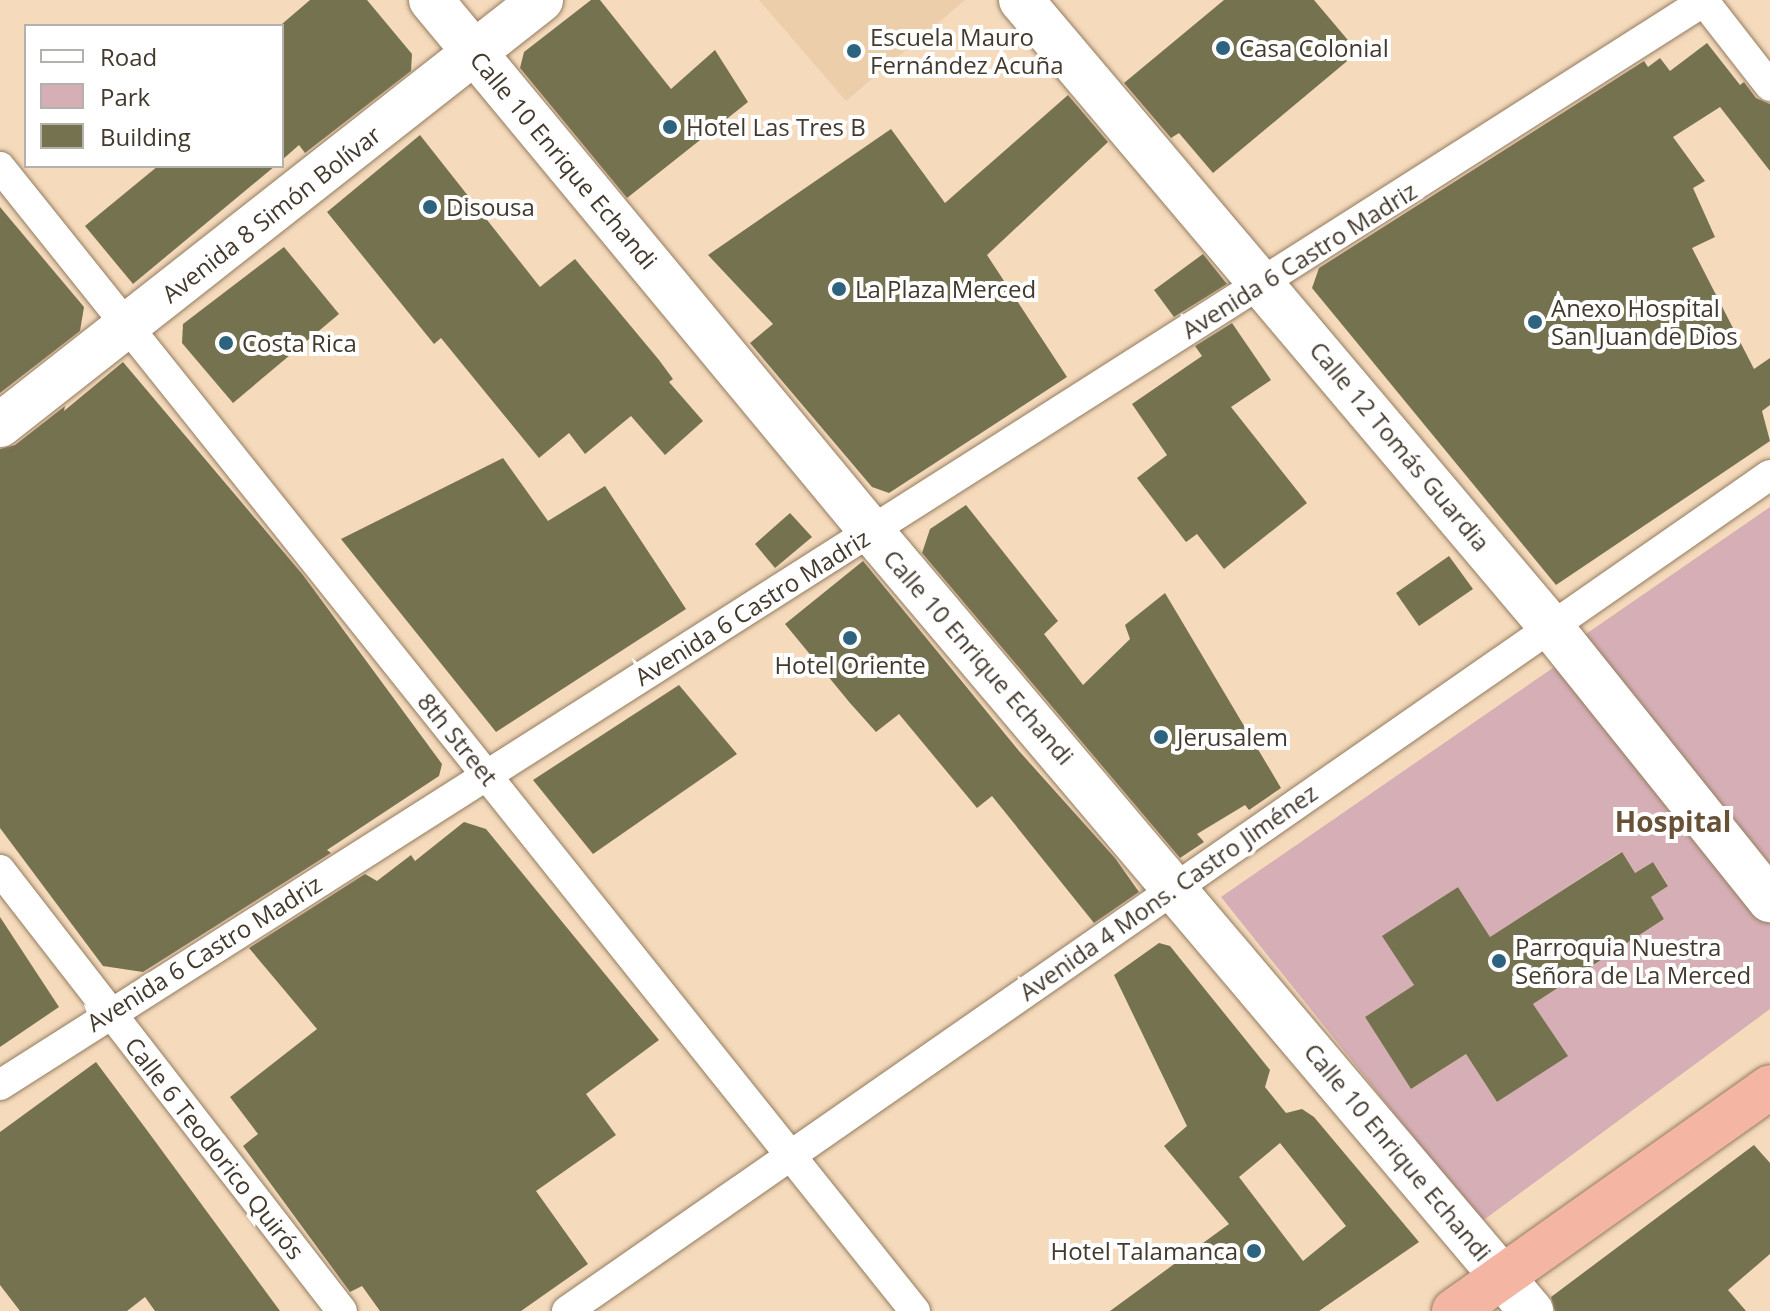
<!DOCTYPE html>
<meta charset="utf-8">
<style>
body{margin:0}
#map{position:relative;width:1770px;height:1311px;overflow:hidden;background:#f5dabc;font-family:"Open Sans",sans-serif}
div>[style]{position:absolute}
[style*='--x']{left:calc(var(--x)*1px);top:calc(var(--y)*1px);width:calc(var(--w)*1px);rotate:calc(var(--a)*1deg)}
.built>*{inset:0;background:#edceaa}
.green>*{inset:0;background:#d6afb6}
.building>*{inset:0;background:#757250}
.roads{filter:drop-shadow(0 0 2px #937c60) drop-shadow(0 0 2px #937c60)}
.street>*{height:30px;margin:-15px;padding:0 15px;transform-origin:15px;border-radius:15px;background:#fff}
.secondary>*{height:44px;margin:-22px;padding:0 22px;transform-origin:22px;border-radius:22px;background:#fff}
.highway>*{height:44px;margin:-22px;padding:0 22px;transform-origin:22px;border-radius:22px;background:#f4b6a2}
.dots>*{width:22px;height:22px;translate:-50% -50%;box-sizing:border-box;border:4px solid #fff;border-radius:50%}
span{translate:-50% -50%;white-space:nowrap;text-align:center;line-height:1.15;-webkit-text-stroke:8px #fff;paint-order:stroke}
.poi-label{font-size:24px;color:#43392d}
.left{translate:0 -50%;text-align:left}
.right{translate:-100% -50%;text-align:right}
.street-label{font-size:24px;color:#43392d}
.quarter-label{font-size:28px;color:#685237;font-weight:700}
.legend{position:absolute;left:24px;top:24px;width:260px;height:144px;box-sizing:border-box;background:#fff;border:2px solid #b4b0ab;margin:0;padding:10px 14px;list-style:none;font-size:24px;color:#43392d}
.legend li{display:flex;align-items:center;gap:16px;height:40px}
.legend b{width:40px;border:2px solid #b4b0ab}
</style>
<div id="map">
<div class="built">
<div style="clip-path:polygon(759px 0,965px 0,846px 101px)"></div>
</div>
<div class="green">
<div style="clip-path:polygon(1770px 507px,1770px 864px,1583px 636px)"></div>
<div style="clip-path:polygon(evenodd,1560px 663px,1770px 924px,1770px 1009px,1481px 1222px,1221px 897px,1560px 663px,1621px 852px,1635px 873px,1653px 862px,1668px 885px,1651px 897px,1664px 919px,1533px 1004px,1567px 1056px,1497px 1102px,1466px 1054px,1411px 1089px,1365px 1017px,1414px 985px,1383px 936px,1458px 887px,1490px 937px,1621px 852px)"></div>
</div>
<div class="building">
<div style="clip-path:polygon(310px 0,367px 0,412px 54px,411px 71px,305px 153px,299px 145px,282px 160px,282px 24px)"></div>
<div style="clip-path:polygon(591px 0,600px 0,671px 89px,715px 50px,748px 102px,627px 198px,520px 68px,524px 52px)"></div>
<div style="clip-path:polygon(1224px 0,1314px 0,1358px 52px,1213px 173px,1179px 133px,1171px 138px,1124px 83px)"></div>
<div style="clip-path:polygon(1707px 43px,1740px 85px,1744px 82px,1756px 98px,1770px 104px,1770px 171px,1720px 107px,1673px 137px,1705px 181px,1693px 188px,1715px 237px,1692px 248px,1754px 369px,1770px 358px,1770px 405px,1762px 411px,1770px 441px,1556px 585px,1312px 288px,1319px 268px,1644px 61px,1648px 67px,1660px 58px,1670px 71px)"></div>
<div style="clip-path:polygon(1068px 95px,1108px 142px,987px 255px,1067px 377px,889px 493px,872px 487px,750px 343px,773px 324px,708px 255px,891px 129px,945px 203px)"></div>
<div style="clip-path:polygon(420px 135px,540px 287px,575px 259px,659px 360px,673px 379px,669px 382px,703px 421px,665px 455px,631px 416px,585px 454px,569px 433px,539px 458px,441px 338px,434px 344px,327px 212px)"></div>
<div style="clip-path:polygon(158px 166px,275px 166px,133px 284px,85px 226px)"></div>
<div style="clip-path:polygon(0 207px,84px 307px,80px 331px,0 393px)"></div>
<div style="clip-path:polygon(284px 247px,339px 314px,233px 403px,182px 343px,183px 324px)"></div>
<div style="clip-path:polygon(1203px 254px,1227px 284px,1174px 317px,1154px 290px)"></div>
<div style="clip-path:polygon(1232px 323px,1271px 380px,1231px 407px,1307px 503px,1224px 569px,1197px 534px,1186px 542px,1137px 478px,1167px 455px,1132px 404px,1202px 356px,1195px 346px)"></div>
<div style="clip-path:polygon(123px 362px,303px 575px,442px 764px,439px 776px,327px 850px,331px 853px,143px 972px,103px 966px,0 828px,0 449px,15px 445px,65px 406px,64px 411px)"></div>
<div style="clip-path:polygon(503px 458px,548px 521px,605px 486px,686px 609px,496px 732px,341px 539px)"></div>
<div style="clip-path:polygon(966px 505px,1058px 621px,1044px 634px,1083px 685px,1130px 639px,1125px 625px,1165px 593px,1281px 788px,1249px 810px,1245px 805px,1197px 834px,1204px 842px,1180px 858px,922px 553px,930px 529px)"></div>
<div style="clip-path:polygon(790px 513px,812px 537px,775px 568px,755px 544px)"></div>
<div style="clip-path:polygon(1449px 556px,1473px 589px,1419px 626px,1396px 593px)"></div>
<div style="clip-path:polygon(863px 561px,1019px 751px,1115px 858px,1139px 892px,1094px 923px,992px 796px,977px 808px,899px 714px,876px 732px,850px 703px,785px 624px)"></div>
<div style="clip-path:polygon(679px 685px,737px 754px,593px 854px,533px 780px)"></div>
<div style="clip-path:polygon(464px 822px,486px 829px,659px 1040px,586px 1094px,616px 1135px,536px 1191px,588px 1264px,521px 1311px,380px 1311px,362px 1286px,350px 1292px,243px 1146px,258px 1134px,230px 1097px,317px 1029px,249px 948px,365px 874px,377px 881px,411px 855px,415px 861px)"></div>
<div style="clip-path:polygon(1622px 852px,1635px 873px,1653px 862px,1668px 886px,1651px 897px,1664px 919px,1533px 1004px,1568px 1056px,1497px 1102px,1466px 1054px,1411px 1089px,1365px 1017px,1414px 985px,1382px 936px,1458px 887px,1490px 937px)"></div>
<div style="clip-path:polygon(0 917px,59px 1007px,0 1047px)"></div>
<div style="clip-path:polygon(evenodd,1159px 943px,1170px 946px,1270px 1070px,1265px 1087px,1286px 1113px,1302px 1109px,1314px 1117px,1419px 1242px,1319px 1311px,1110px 1311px,1229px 1224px,1164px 1146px,1187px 1126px,1114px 975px,1159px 943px,1280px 1143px,1346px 1226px,1303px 1261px,1239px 1177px,1280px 1143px)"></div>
<div style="clip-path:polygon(96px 1062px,149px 1133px,280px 1311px,155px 1311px,145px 1297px,127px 1311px,20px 1311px,0 1285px,0 1132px)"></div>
<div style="clip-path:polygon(1754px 1145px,1770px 1163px,1770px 1254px,1728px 1290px,1746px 1311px,1555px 1311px,1551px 1297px)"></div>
</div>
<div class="roads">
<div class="street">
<div style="--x:1703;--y:0;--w:109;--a:52.1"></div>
<div style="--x:0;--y:167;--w:1465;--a:51.35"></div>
<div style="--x:0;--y:870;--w:558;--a:52.21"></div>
<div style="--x:0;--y:1085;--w:2022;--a:-32.46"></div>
<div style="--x:567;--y:1311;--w:1465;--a:-34.8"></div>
</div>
<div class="secondary">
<div style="--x:431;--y:0;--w:690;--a:50.35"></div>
<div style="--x:871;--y:531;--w:1022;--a:49.76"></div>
<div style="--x:1021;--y:0;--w:821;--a:49.79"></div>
<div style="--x:1551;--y:627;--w:350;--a:51.3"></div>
<div style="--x:0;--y:425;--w:688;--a:-38.15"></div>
</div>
<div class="highway">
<div style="--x:1454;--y:1311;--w:387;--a:-35.3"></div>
</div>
</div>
<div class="dots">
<div style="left:1223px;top:48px;background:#2e637f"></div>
<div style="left:854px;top:51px;background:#2e637f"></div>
<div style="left:670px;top:127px;background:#2e637f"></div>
<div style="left:430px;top:207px;background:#2e637f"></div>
<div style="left:839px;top:289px;background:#2e637f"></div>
<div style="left:1535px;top:322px;background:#2e637f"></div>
<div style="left:226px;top:343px;background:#2e637f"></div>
<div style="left:850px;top:638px;background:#2e637f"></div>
<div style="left:1161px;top:737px;background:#2e637f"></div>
<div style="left:1499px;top:961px;background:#2e637f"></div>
<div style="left:1254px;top:1251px;background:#2e637f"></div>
</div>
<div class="poi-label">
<span class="left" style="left:870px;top:51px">Escuela Mauro<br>Fernández Acuña</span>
<span class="left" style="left:1239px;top:48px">Casa Colonial</span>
<span class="left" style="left:686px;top:127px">Hotel Las Tres B</span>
<span class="left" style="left:446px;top:207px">Disousa</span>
<span class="left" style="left:855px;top:289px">La Plaza Merced</span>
<span class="left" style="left:1551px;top:322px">Anexo Hospital<br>San Juan de Dios</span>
<span class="left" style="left:242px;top:343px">Costa Rica</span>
<span style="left:850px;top:665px">Hotel Oriente</span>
<span class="left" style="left:1177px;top:737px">Jerusalem</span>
<span class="left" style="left:1515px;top:961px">Parroquia Nuestra<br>Señora de La Merced</span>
<span class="right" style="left:1238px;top:1251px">Hotel Talamanca</span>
</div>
<div class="street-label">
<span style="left:564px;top:160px;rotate:50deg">Calle 10 Enrique Echandi</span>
<span style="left:271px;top:214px;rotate:-38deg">Avenida 8 Simón Bolívar</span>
<span style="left:1299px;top:260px;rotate:-32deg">Avenida 6 Castro Madriz</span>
<span style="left:1400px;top:446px;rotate:50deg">Calle 12 Tomás Guardia</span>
<span style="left:752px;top:607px;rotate:-32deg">Avenida 6 Castro Madriz</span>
<span style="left:979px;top:657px;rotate:49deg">Calle 10 Enrique Echandi</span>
<span style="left:458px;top:739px;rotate:51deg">8th Street</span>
<span style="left:1168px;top:892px;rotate:-35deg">Avenida 4 Mons. Castro Jiménez</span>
<span style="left:204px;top:953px;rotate:-32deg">Avenida 6 Castro Madriz</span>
<span style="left:215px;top:1148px;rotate:52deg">Calle 6 Teodorico Quirós</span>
<span style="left:1398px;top:1152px;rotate:50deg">Calle 10 Enrique Echandi</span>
</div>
<div class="quarter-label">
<span style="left:1673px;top:821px">Hospital</span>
</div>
<ul class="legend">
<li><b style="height:10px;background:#fff"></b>Road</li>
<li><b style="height:22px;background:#d6afb6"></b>Park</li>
<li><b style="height:22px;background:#757250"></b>Building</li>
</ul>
</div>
